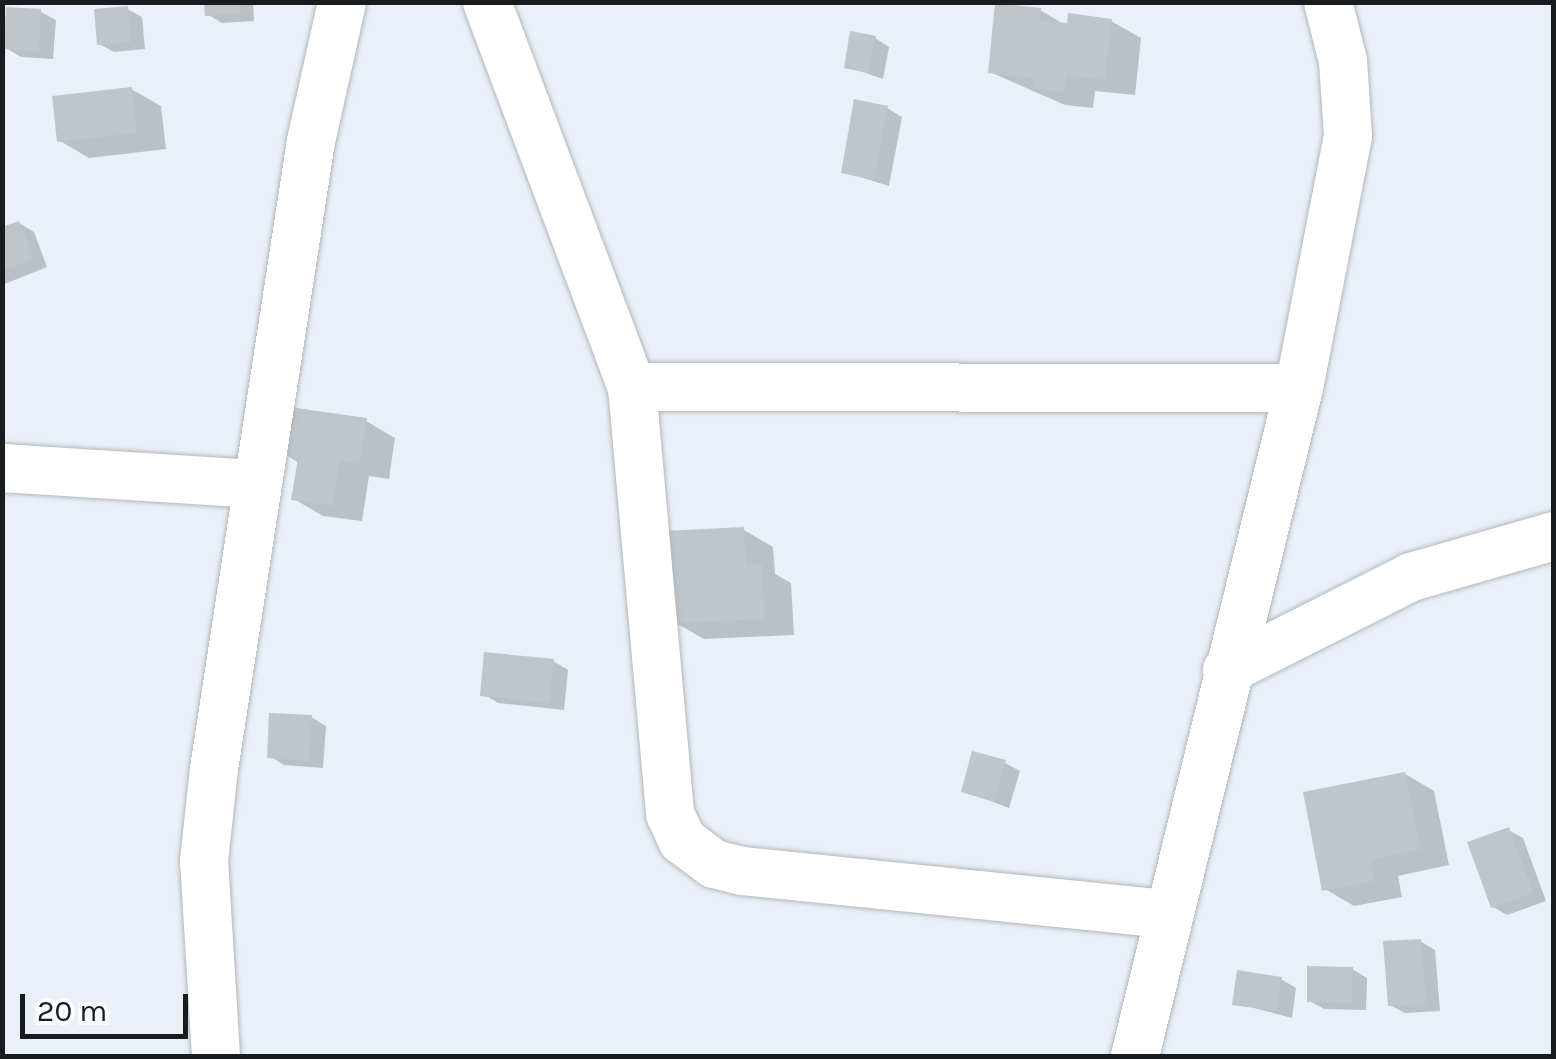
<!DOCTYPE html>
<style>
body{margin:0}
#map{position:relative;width:1556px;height:1059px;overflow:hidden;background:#e9f0f7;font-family:Karla,sans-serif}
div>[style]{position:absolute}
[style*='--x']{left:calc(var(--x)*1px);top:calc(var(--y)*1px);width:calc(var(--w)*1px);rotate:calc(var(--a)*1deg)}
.shadow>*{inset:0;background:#0003}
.building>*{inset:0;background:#bec5cb}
.roads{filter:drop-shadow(0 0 2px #b1b7bd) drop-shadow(0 0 2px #b1b7bd)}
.street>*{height:48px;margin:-24px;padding:0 24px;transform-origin:24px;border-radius:24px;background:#fff}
span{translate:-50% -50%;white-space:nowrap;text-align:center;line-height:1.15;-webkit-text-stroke:10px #fbfcfe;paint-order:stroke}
.frame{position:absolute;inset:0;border:5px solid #191c1e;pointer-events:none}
.scale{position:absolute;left:20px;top:994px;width:168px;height:45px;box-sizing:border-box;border:5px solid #191c1e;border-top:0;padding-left:12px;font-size:30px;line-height:35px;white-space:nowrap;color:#191c1e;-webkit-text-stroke:8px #fbfcfe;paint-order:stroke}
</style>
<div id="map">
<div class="shadow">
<div style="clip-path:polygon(207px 2px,253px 2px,254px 21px,222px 23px,207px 14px)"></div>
<div style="clip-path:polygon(127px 9px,142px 17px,145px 49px,114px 52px,99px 44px)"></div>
<div style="clip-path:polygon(1040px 10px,1067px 26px,1111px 21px,1141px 38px,1135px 95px,1095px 91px,1093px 108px,1065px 105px,990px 72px)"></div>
<div style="clip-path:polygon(41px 12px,56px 20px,53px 59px,21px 57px,6px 48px)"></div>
<div style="clip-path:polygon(875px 38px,889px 47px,883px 79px,846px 66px)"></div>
<div style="clip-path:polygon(131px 89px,161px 106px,166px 149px,89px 158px,60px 141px)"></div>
<div style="clip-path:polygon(887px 108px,902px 117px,889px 186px,844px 172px)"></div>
<div style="clip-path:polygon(19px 223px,34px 232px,47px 267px,2px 285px,2px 230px)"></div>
<div style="clip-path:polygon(366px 421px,395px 438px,389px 479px,369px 476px,362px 521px,323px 516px,294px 499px,299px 463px,285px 454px)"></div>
<div style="clip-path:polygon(744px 530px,773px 547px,775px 574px,791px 583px,794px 635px,704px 639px,674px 622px)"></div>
<div style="clip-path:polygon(553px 661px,568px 670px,564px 710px,498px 703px,483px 694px)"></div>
<div style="clip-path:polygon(311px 717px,326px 726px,323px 768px,284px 765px,270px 756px)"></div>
<div style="clip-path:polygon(1005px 763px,1020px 771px,1009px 808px,964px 791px)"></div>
<div style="clip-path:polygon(1405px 774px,1434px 791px,1449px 865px,1398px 876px,1402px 897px,1354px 906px,1325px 889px)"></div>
<div style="clip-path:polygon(1508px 830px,1523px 838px,1546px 901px,1507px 915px,1493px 907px)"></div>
<div style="clip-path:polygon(1420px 941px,1435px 950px,1440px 1011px,1405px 1013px,1390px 1005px)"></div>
<div style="clip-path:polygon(1352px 969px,1367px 978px,1366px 1010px,1324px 1009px,1310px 1001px)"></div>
<div style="clip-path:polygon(1281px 979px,1296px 988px,1292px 1018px,1235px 1003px)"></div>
</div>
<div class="building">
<div style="clip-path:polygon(204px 2px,239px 2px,240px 14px,205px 16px)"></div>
<div style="clip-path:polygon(995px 3px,1041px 8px,1039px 21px,1067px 23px,1068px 13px,1112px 19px,1105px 80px,1066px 75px,1064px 92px,1033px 89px,1034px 78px,988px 73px)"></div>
<div style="clip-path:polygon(128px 6px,131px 42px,97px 45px,94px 9px)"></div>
<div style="clip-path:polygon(6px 7px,41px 9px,39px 52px,4px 49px)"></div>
<div style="clip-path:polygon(850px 31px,876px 36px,868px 73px,844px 68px)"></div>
<div style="clip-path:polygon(132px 87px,137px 133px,57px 142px,52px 96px)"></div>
<div style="clip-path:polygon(854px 99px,888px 106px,874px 180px,841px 173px)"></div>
<div style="clip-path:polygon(19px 221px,34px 258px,2px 271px,2px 227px)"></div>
<div style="clip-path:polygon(289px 407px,367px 418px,360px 464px,339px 461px,333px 506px,291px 500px,298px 458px,282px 456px)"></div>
<div style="clip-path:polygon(744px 527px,746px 565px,762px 564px,765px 619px,672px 623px,666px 531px)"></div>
<div style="clip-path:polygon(484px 652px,554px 659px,549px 703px,480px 696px)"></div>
<div style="clip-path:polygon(269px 713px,312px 715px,309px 761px,267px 758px)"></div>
<div style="clip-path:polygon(972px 751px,1006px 760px,994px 802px,961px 792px)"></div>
<div style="clip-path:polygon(1405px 772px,1421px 849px,1370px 860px,1374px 881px,1322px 891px,1303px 792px)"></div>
<div style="clip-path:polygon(1509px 827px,1533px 893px,1491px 908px,1467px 842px)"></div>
<div style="clip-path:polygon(1421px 939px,1426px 1004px,1388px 1006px,1383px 941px)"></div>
<div style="clip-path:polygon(1307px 966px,1353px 967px,1352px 1003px,1307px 1002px)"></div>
<div style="clip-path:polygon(1237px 970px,1282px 977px,1277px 1011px,1232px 1005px)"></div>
</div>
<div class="roads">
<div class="street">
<div style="--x:487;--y:2;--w:411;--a:69.4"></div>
<div style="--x:632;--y:387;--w:429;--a:84.9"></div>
<div style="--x:670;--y:814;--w:29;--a:65"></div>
<div style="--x:682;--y:840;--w:40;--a:37"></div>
<div style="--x:714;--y:864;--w:30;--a:14"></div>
<div style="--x:743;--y:871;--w:425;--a:5.8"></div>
<div style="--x:632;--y:387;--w:667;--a:0.09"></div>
<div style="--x:2;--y:468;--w:256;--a:3.6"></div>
<div style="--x:1227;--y:670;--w:206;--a:-26.8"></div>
<div style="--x:1411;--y:577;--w:149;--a:-16"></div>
<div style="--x:216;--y:1056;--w:195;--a:-93.5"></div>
<div style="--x:204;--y:861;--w:93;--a:-83.8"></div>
<div style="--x:214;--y:769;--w:635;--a:-81.22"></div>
<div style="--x:311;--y:141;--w:142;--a:-77.4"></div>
<div style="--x:1135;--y:1056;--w:688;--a:-76.21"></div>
<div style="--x:1299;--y:388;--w:257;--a:-79"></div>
<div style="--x:1348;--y:136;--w:75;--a:-93.8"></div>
<div style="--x:1343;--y:61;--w:61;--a:-104.3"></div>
</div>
</div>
<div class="frame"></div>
<div class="scale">20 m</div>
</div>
